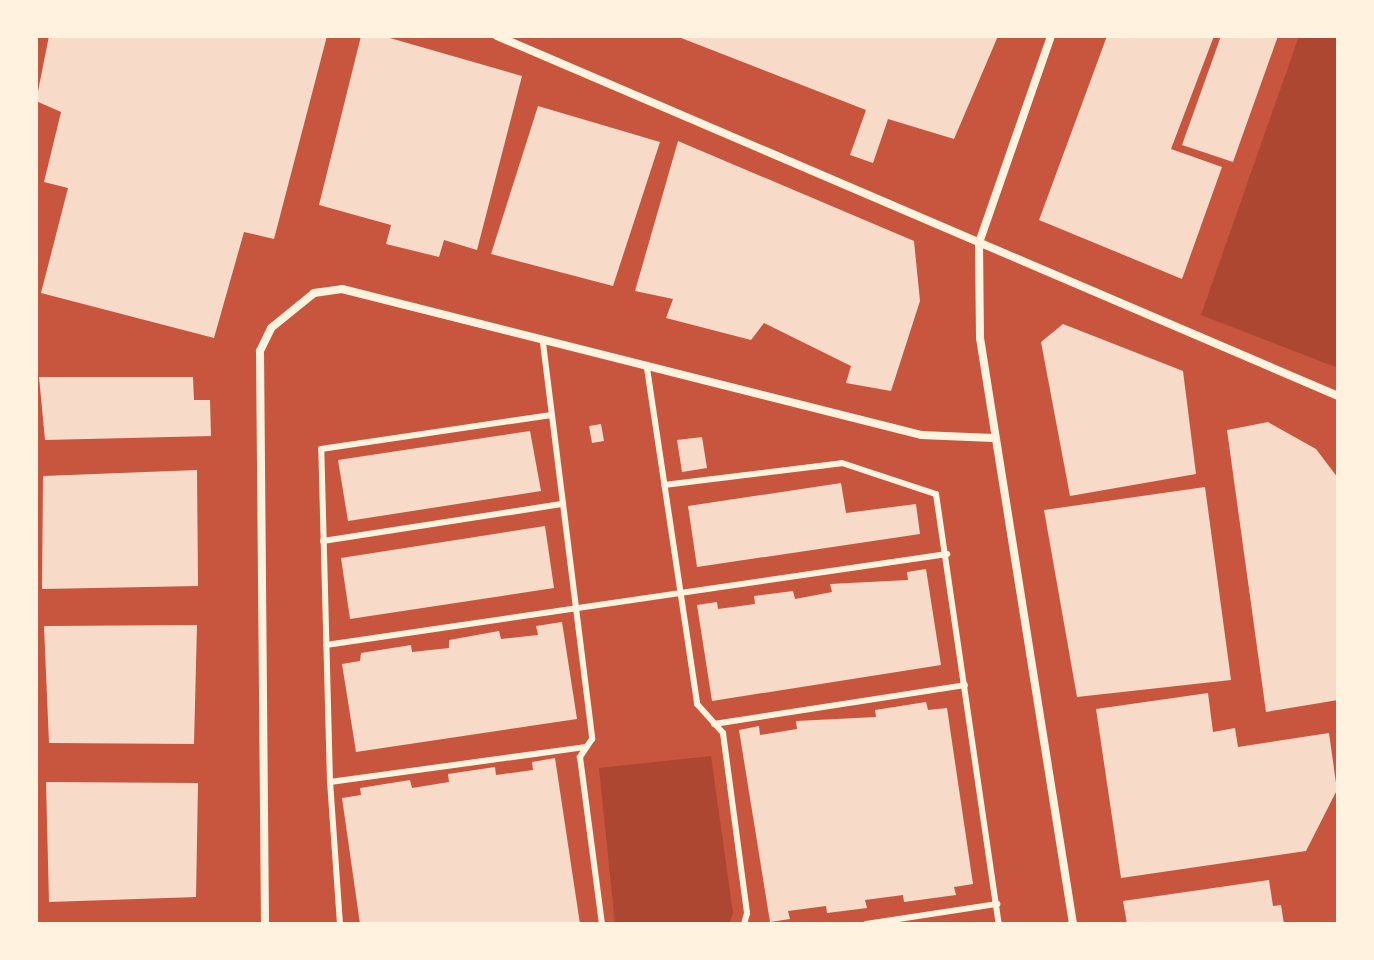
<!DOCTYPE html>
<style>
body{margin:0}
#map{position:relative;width:1374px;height:960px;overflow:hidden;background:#c8553d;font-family:Mulish,sans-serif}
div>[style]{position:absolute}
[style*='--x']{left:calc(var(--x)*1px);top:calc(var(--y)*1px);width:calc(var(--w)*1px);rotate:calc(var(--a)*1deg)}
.green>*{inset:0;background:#ae4732}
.building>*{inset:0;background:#f7dbc8}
.service>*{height:6px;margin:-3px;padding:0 3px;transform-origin:3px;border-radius:3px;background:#fff3e0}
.minor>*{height:8px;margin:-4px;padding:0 4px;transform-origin:4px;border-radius:4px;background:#fff3e0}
span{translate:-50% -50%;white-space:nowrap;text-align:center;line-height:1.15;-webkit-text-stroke:8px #fff3e0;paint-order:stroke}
.frame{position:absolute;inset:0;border:38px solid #fff3e0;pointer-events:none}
</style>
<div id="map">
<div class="green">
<div style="clip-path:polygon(1299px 36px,1338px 36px,1338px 368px,1201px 315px)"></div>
<div style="clip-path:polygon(711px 756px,733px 913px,729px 924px,615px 924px,599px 768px)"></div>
</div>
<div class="building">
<div style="clip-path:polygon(49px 36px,327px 36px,274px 239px,244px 232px,214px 338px,41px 293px,68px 188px,44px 182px,61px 112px,36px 101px)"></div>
<div style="clip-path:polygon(361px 36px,383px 36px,522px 76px,477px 250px,444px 240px,439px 257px,386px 244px,391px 225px,319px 205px)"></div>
<div style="clip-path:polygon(676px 36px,998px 36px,954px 139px,888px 119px,873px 163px,850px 155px,866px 110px)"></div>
<div style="clip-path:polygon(1107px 36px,1214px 36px,1171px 149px,1222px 167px,1182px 279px,1039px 220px)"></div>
<div style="clip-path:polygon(1221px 36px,1278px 36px,1233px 162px,1182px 145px)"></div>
<div style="clip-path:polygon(538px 106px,660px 142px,613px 286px,491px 254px)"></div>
<div style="clip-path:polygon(678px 141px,914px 241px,920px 301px,891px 391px,846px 383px,851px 366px,764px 323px,751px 340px,666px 318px,673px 299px,635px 291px)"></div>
<div style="clip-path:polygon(1063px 324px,1183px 371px,1196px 474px,1070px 496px,1041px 342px)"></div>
<div style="clip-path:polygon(39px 377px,193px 377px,194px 400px,210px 400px,211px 436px,45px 440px)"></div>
<div style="clip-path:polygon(1268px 422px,1316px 449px,1338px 478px,1338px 700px,1266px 712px,1227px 430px)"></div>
<div style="clip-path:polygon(601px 424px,604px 441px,592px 443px,589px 426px)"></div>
<div style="clip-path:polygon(530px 431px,541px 491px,348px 521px,338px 460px)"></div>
<div style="clip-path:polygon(702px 437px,707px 468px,682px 472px,677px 440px)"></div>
<div style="clip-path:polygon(197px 470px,198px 586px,42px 589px,43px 476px)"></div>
<div style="clip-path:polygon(841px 483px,846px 513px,916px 504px,920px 534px,697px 567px,688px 506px)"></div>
<div style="clip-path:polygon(1205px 487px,1231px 680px,1077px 697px,1044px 510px)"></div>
<div style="clip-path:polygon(545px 526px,554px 588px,350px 619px,341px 558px)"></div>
<div style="clip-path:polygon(926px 569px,941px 665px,712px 701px,697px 605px,717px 602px,718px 609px,755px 604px,754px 596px,793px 591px,795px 599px,832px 592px,830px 584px,908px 580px,907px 572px)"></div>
<div style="clip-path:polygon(562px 622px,577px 719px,356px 752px,342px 664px,360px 661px,361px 653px,411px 645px,412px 652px,449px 648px,449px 640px,499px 631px,501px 639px,538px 635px,536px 626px)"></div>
<div style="clip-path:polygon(197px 625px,194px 744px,49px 743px,44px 626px)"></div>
<div style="clip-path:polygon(1208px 693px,1213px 732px,1235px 728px,1238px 747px,1329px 733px,1337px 790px,1306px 851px,1121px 878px,1096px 709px)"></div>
<div style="clip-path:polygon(926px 702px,928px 710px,947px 708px,973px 884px,954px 887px,956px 895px,904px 902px,903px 895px,865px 900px,867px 908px,827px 913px,826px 906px,788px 911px,790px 919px,770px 922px,739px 730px,759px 726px,760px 735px,797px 729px,796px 721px,876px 717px,875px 710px)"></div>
<div style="clip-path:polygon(555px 758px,580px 924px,360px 924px,342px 798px,361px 795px,360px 788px,410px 780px,412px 788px,449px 782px,448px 774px,495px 767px,496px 775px,533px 770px,532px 762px)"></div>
<div style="clip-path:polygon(46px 782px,198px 783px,196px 897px,49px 902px)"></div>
<div style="clip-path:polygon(1269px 880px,1273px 906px,1281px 905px,1284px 924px,1127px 924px,1123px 901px)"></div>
</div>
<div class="service">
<div style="--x:543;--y:343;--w:399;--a:82.9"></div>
<div style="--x:592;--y:739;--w:22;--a:124"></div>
<div style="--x:580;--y:757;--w:168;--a:82.5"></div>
<div style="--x:647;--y:368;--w:340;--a:81.5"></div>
<div style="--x:697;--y:704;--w:39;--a:48"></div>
<div style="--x:723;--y:733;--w:182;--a:82.4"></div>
<div style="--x:747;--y:913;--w:11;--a:105"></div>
<div style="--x:664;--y:485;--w:179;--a:-7"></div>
<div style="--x:842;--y:463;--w:99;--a:18.3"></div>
<div style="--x:936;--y:494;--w:435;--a:81.7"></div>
<div style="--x:323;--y:541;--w:243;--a:-8.8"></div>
<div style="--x:326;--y:645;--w:628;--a:-8.34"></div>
<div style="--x:714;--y:724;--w:254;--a:-8.8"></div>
<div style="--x:330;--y:782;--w:259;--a:-7.8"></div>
<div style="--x:340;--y:924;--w:142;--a:-94"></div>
<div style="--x:330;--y:782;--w:333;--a:-91.5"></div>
<div style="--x:321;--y:449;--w:233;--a:-8.4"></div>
<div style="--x:866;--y:924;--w:133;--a:-8.7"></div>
</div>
<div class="minor">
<div style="--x:497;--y:36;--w:915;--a:23.17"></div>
<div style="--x:1051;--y:36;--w:219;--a:109.2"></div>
<div style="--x:979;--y:243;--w:95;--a:89.4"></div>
<div style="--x:980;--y:338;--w:593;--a:80.98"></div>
<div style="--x:265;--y:924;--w:573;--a:-90.5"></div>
<div style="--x:260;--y:351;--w:25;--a:-64"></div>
<div style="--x:271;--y:328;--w:55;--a:-39.1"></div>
<div style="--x:314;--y:293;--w:28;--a:-8"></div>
<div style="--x:342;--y:289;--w:597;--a:14.15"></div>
<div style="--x:921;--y:435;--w:72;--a:2.4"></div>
</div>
<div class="frame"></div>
</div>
